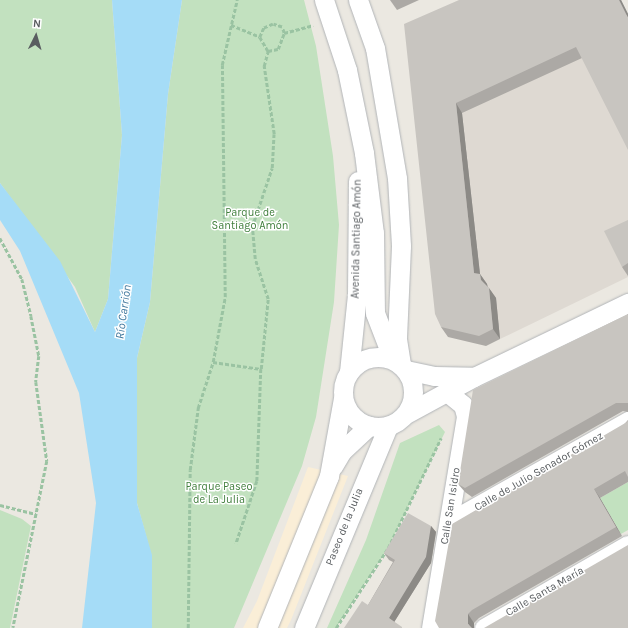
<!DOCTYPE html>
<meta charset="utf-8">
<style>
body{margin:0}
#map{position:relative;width:628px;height:628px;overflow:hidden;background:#ebe8e1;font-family:Karla,sans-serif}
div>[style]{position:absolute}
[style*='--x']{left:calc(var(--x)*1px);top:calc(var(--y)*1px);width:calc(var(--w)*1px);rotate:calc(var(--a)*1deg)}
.commercial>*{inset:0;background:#faeed7}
.education>*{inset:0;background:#ded9d2}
.green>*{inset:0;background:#c2e1bf}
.water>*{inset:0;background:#a5dcf7}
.path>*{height:2.5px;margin-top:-1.25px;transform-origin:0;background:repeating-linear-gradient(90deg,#9ac3a2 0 4px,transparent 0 6px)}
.roads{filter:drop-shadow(0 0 1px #b1b4b7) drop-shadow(0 0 1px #b1b4b7)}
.minor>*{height:19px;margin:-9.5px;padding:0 9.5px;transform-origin:9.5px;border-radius:9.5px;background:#fff}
.minor>.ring{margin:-9.5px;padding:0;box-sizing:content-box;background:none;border:19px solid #fff;border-radius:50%}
.wall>*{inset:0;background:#aca9a5}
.shaded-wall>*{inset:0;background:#8c8a86}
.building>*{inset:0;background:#c8c5c0}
span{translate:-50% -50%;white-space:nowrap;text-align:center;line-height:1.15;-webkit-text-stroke:3px #fff;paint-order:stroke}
.park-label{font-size:11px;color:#3f7e3b}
.street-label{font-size:11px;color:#595d60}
.water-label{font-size:12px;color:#42799e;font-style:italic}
.north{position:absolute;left:16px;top:16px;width:40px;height:40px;-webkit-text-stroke:3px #fff;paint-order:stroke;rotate:5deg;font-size:11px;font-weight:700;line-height:16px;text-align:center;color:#595d60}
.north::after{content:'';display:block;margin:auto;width:14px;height:18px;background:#595d60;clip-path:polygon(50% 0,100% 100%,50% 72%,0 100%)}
</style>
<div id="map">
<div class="commercial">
<div style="clip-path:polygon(308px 467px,348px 476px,291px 620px,287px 628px,243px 628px,257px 601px)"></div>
</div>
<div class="education">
<div style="clip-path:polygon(489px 0,621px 0,628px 14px,628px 277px,500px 339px,496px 298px,481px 283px,461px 102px)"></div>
</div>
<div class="green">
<div style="clip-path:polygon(0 0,112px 0,122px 135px,108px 299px,95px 332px,75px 287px,0 183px)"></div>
<div style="clip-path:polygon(182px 0,304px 0,316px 46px,333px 156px,339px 225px,334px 302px,316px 417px,302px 466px,234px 628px,151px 628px,151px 554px,137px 503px,137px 358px,150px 302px,168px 94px)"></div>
<div style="clip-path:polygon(439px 425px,445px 432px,388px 548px,336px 628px,327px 628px,366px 540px,400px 443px)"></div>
<div style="clip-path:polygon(628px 482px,628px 530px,621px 534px,600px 498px)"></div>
<div style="clip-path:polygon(0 510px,22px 519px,31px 526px,10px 628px,0 628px)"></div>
</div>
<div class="water">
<div style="clip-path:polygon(112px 0,182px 0,168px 94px,150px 302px,137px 358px,137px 503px,152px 555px,152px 628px,82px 628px,96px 503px,79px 393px,20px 251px,0 220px,0 183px,60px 261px,95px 332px,108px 299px,122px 135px)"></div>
</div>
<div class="path">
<div style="--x:231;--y:25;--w:31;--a:22"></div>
<div style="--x:284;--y:33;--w:30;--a:-15"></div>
<div style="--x:0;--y:238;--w:47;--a:61.8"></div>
<div style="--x:22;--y:279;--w:38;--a:76"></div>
<div style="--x:31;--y:316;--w:41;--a:78.7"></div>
<div style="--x:39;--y:356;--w:26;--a:97"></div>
<div style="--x:36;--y:382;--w:80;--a:82.1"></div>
<div style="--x:47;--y:461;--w:170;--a:101.5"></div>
<div style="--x:213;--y:362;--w:49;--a:8.3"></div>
<div style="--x:261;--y:369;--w:112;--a:92"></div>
<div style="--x:257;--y:481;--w:66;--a:108.4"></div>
<div style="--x:261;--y:369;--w:70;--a:-84.3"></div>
<div style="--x:268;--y:299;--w:42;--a:-108"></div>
<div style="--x:255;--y:259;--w:32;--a:-95"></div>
<div style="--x:252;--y:227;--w:62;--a:-71.3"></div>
<div style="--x:272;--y:168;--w:34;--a:-87"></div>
<div style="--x:274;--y:134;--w:69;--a:-98.4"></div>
<div style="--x:264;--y:66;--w:16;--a:-75"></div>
<div style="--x:268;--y:51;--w:10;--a:-11"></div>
<div style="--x:278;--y:49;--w:17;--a:-69"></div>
<div style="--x:284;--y:33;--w:6;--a:-108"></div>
<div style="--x:282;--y:27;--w:9;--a:-162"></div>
<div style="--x:273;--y:24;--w:10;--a:156"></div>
<div style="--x:264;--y:28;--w:10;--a:114"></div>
<div style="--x:260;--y:37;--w:16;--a:60"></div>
<div style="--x:0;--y:505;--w:37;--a:14"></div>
<div style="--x:188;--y:628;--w:158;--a:-89.3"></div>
<div style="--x:190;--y:470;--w:63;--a:-82.6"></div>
<div style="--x:198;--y:408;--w:48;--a:-71.9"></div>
<div style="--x:213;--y:362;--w:66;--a:-79.5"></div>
<div style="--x:225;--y:297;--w:232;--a:-90.7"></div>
<div style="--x:222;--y:65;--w:67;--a:-77"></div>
<div style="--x:336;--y:628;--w:95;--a:-57"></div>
<div style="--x:388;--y:548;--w:122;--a:-64.3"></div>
</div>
<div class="roads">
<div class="minor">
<div style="--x:324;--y:0;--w:74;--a:71.8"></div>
<div style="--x:347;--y:70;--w:85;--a:78.4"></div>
<div style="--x:364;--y:153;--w:81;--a:82.9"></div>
<div style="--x:374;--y:233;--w:80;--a:89.3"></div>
<div style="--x:375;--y:313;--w:50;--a:69"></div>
<div style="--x:358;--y:0;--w:51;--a:70.5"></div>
<div style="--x:375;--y:48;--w:132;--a:80.4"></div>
<div style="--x:397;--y:178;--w:68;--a:86.6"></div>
<div style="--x:401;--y:246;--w:93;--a:92.5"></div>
<div style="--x:397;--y:339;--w:25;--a:81"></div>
<div class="ring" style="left:343px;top:357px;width:51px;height:51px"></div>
<div style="--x:406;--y:370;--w:29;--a:12"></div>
<div style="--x:434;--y:376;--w:39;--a:1"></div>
<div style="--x:349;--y:372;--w:78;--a:-84.1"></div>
<div style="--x:357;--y:294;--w:113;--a:-89.5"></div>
<div style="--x:406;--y:414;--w:77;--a:-28.6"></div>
<div style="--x:474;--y:377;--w:171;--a:-25.7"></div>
<div style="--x:333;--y:466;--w:17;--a:-59"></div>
<div style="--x:342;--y:451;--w:37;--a:-43"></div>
<div style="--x:449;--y:522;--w:206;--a:-29.4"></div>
<div style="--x:267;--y:628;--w:164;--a:-67.8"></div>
<div style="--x:329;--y:476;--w:79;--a:-79.8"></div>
<div style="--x:304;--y:628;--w:219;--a:-67.4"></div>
<div style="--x:431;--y:628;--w:215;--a:-80.6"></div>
<div style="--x:466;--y:416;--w:11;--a:-105"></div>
<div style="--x:463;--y:405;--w:21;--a:-141"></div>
<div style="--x:484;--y:628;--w:166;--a:-30"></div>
</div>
</div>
<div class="wall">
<div style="clip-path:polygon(390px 0,419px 0,397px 10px)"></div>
<div style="clip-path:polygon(459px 0,621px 0,628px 14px,582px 58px,462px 113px,480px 274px,487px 284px,488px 287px,496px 298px,500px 339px,486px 346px,448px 337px,441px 327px)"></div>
<div style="clip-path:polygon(628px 220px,628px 276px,622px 267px)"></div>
<div style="clip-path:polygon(628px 314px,628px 412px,623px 411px,472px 497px,465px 492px,458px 484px)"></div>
<div style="clip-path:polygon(628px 420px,628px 482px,600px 498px,622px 536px,479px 618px,474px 623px,439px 628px)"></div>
<div style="clip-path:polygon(431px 526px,436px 532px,431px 563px,394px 622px,368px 605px,393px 562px,389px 560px,384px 553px)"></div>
</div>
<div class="shaded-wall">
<div style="clip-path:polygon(619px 0,621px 0,628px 14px,628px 18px)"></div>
<div style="clip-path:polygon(456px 103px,462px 113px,481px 283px,474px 273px)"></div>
<div style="clip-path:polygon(480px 274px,487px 284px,488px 290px,481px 280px)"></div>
<div style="clip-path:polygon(489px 288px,496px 298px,500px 339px,493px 329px)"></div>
<div style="clip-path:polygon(594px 489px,600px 498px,622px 536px,616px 527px)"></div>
<div style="clip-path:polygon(431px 526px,436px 532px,431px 563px,393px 624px,389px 618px)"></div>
<div style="clip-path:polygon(468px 614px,474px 623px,474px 628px,471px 628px,468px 624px)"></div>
</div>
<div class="building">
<div style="clip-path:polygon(459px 0,619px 0,628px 18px,628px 150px,576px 47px,456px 103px,474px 273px,480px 274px,481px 280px,489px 288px,493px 329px,479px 336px,441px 327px,435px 314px,404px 24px)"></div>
<div style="clip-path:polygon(628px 220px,628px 263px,622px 267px,604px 231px)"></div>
<div style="clip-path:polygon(628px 314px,628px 404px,628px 403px,616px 403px,465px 488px,458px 484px,473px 390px)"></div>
<div style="clip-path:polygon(628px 420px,628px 477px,625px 471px,594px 489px,616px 527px,472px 610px,468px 614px,468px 624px,472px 628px,439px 628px,435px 621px,452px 524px,627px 422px)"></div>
<div style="clip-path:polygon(408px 513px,431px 526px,426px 557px,389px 618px,402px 627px,402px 628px,344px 628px,362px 601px,368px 605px,395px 560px,384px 553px)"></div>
<div style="clip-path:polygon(628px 545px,628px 628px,484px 628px)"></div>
</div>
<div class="park-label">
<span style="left:250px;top:220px">Parque de<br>Santiago Amón</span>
<span style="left:219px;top:494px">Parque Paseo<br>de La Julia</span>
</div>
<div class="street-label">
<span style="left:357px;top:239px;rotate:-89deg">Avenida Santiago Amón</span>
<span style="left:539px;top:472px;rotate:-30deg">Calle de Julio Senador Gómez</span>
<span style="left:451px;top:506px;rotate:-81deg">Calle San Isidro</span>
<span style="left:345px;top:527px;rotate:-68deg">Paseo de la Julia</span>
<span style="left:545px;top:592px;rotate:-30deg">Calle Santa María</span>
</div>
<div class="water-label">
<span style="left:124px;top:312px;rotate:-82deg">Río Carrión</span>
</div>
<div class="north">N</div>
</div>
